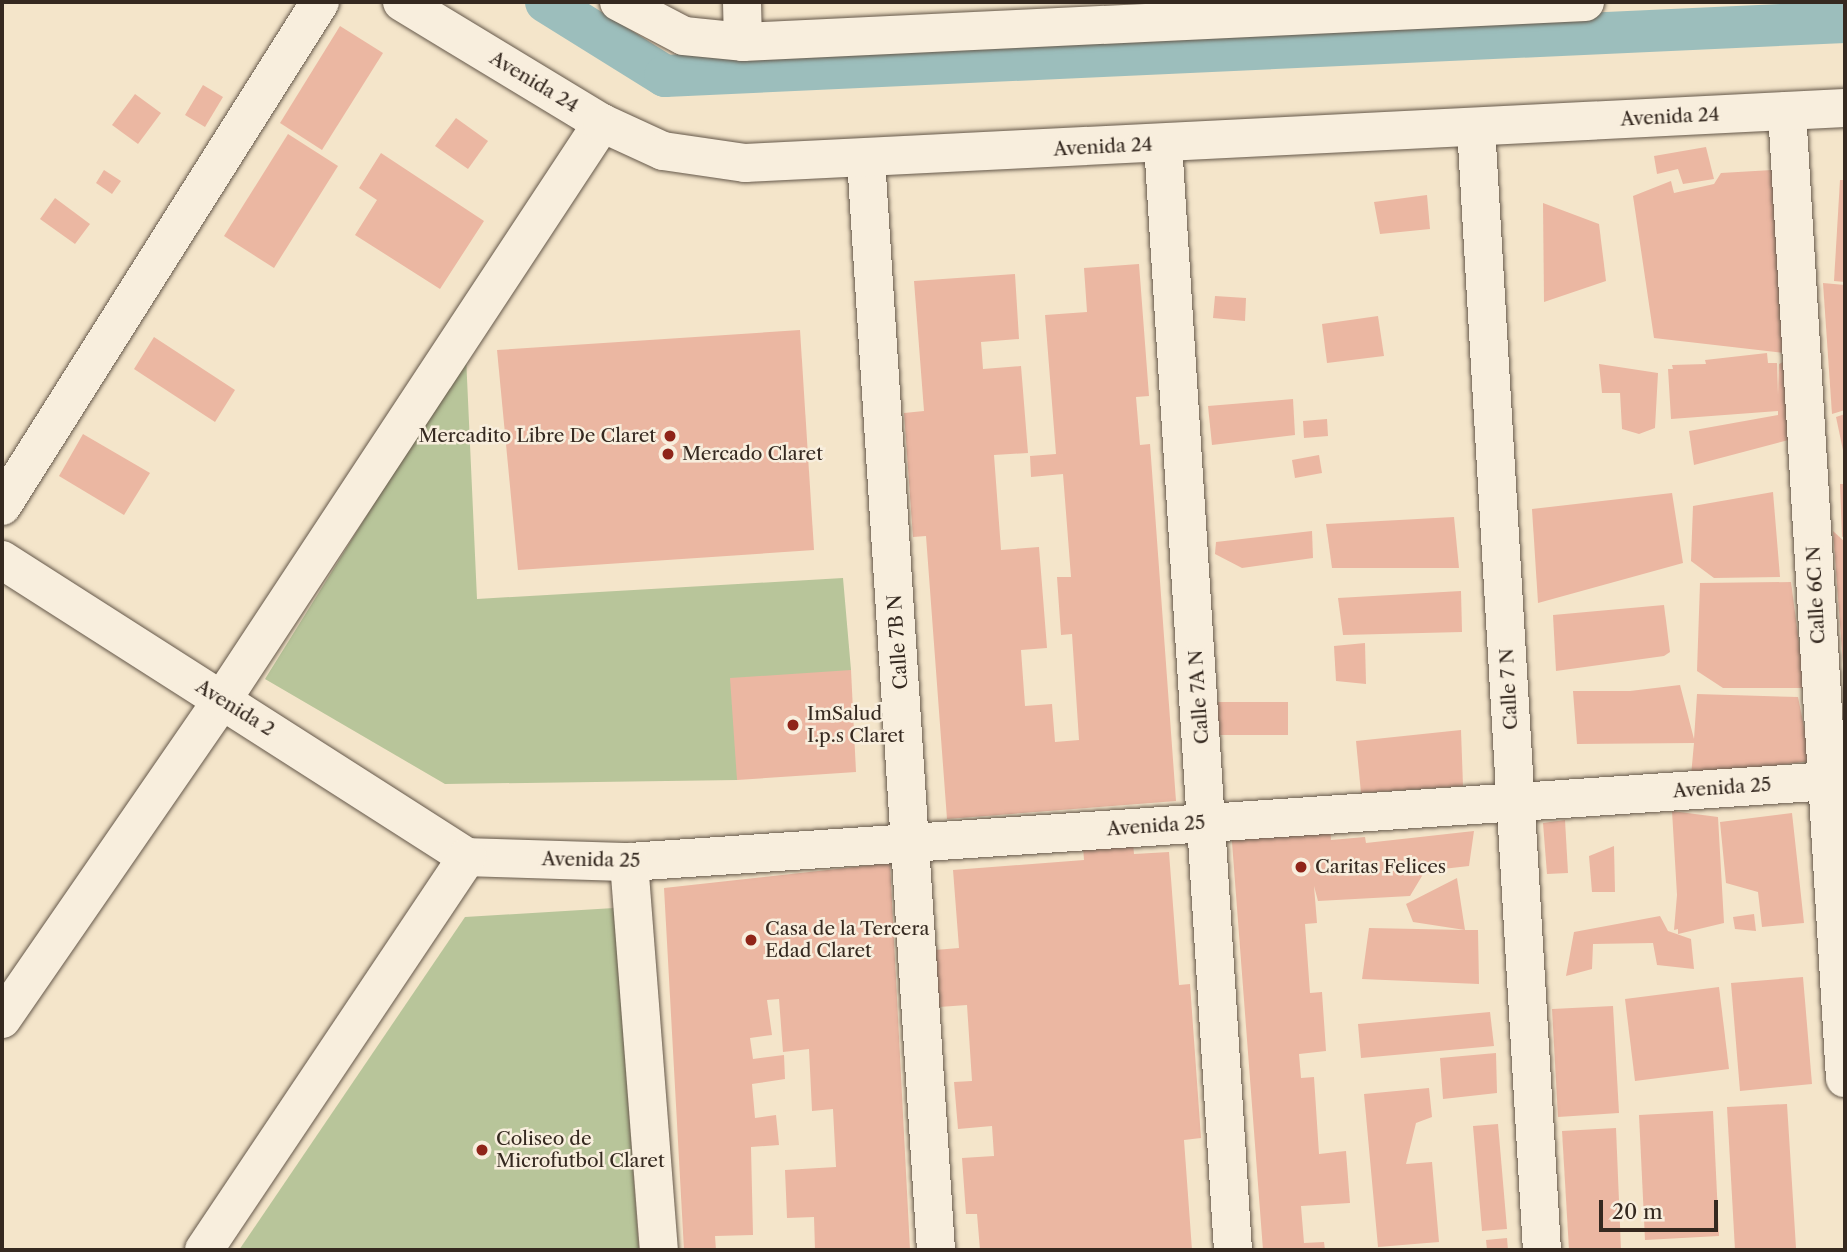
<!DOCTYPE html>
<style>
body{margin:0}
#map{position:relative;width:1847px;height:1252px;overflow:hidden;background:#f4e5ca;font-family:"Libre Caslon Text",serif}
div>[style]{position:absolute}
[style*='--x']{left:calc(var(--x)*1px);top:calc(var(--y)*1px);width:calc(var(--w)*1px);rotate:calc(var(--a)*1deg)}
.green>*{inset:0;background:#b8c59a}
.canal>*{height:42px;margin:-21px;padding:0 21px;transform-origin:21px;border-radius:21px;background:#9cbebc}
.building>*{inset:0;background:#ebb7a2}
.roads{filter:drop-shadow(0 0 2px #65584a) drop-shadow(0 0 2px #65584a)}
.minor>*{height:38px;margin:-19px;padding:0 19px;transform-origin:19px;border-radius:19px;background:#f8eedd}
.tertiary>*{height:38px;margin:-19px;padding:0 19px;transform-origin:19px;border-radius:19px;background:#f8eedd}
.dots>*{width:19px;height:19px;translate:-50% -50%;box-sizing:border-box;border:4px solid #f8eedd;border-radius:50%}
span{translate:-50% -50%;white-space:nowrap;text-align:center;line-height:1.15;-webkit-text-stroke:5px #f8eedd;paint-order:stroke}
.street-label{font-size:19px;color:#352920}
.poi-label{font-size:19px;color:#352920}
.right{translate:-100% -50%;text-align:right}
.left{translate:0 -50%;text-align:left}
.frame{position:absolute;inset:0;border:4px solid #352920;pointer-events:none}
.scale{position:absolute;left:1599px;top:1200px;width:119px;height:32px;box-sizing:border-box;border:4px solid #352920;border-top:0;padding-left:9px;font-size:21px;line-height:24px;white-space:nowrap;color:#352920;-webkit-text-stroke:5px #f8eedd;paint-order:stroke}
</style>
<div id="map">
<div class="green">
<div style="clip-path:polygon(466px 356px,477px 599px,843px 578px,851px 670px,737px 780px,445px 784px,265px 679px)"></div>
<div style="clip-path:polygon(614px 908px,639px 1250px,239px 1250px,465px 917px)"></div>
</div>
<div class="canal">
<div style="--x:546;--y:2;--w:140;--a:31.9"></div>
<div style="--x:665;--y:76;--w:1181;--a:-2.62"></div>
</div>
<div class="building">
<div style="clip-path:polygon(340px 26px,383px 53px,322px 150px,280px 123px)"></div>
<div style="clip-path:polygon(203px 85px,223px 97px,205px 127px,185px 115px)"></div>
<div style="clip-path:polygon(135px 94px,161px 113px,138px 144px,112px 125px)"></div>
<div style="clip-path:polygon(456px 118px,488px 141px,468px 169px,435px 146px)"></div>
<div style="clip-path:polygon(288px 134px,338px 166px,274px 268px,224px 236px)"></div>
<div style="clip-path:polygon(1706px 147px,1714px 179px,1683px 184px,1678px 169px,1657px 174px,1654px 156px)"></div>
<div style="clip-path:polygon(381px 153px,484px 221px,440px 289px,355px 235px,377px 200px,359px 188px)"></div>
<div style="clip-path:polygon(104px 170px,121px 181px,112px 194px,96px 183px)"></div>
<div style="clip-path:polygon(1772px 170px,1785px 353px,1654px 338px,1633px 196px,1671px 181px,1674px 193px,1714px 184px,1721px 173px)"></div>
<div style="clip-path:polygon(1840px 180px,1845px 180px,1845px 282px,1834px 281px)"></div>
<div style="clip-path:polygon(1427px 195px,1430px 229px,1380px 234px,1374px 202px)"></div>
<div style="clip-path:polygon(55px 198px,90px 224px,75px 244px,40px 219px)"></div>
<div style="clip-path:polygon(1543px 203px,1599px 224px,1606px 281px,1544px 302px)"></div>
<div style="clip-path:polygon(1139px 264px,1149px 396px,1136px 397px,1140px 445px,1150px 444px,1176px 801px,947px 819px,926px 536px,913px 537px,904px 413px,924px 411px,914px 281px,1015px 274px,1019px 339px,981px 342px,983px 369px,1021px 366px,1028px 453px,994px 455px,1001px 550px,1039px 547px,1047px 648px,1021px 650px,1025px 706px,1052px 704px,1055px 742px,1079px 740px,1072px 634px,1061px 635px,1057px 577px,1071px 577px,1063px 474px,1031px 477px,1030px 456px,1056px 454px,1045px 315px,1087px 312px,1084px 268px)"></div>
<div style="clip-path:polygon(1823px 283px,1845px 285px,1845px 410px,1832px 414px)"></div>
<div style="clip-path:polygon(1215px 296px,1246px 298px,1245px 321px,1213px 318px)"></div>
<div style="clip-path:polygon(1378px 316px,1384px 356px,1327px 363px,1322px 324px)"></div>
<div style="clip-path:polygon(800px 330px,814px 550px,518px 570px,497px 350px)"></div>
<div style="clip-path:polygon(154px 337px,235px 390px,215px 422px,134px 369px)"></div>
<div style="clip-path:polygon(1767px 353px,1768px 363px,1777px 363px,1778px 395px,1779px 364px,1789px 359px,1796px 438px,1694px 465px,1689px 431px,1778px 415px,1778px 411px,1671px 419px,1668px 369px,1673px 369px,1672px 365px,1706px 364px,1705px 360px)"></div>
<div style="clip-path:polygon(1599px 364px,1658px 373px,1655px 428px,1639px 434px,1622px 429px,1620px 393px,1602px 393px)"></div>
<div style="clip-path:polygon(1293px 399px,1295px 435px,1212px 445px,1208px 406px)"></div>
<div style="clip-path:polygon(1845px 414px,1845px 455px,1844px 455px,1836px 417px)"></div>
<div style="clip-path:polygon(1327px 419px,1328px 436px,1304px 438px,1303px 421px)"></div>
<div style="clip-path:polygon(83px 434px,150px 473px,124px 515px,59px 476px)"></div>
<div style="clip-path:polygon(1319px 455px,1322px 473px,1295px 478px,1292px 460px)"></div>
<div style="clip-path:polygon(1840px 484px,1845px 484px,1845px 536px,1842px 537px)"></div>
<div style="clip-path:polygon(1773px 492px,1780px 577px,1714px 578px,1691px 561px,1693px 506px)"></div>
<div style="clip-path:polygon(1672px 493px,1683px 563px,1538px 603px,1532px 509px)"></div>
<div style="clip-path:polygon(1454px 517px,1459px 568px,1332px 568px,1326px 524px)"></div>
<div style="clip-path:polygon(1312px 531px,1313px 558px,1242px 568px,1215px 554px,1216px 542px)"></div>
<div style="clip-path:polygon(1833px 531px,1845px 542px,1845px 664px,1843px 664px)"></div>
<div style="clip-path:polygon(1791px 582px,1805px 688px,1723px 688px,1697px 671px,1700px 583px)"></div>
<div style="clip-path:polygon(1461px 591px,1462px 632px,1343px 635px,1338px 598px)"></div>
<div style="clip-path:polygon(1664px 605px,1670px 652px,1664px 656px,1556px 671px,1553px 615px)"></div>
<div style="clip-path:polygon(1365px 643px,1366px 684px,1336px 681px,1334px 646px)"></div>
<div style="clip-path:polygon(851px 670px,856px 772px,737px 780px,730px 678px)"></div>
<div style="clip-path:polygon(1680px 685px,1694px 739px,1697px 694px,1798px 697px,1811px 761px,1691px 776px,1694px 743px,1577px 744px,1573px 691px,1630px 691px)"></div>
<div style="clip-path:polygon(1218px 702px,1288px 702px,1288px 735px,1218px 735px)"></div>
<div style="clip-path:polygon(1461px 730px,1463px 786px,1361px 793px,1356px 741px)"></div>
<div style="clip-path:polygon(1672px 811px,1718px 817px,1724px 923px,1678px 934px,1678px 929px,1674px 930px,1677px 895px)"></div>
<div style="clip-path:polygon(1792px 813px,1804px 923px,1762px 927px,1758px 892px,1726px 883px,1720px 822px)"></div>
<div style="clip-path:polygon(1565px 820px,1568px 873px,1547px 874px,1543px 823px)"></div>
<div style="clip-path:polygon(1330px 822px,1331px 840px,1365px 837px,1366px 843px,1474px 831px,1469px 866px,1425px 871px,1410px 896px,1318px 901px,1314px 886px,1317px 923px,1305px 924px,1310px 993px,1322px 992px,1326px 1051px,1299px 1054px,1301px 1078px,1314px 1077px,1319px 1154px,1346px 1151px,1350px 1203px,1301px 1206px,1304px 1243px,1324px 1242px,1325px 1250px,1263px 1250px,1231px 829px)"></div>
<div style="clip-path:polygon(1133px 843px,1134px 854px,1169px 852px,1179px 985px,1190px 984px,1201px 1138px,1184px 1140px,1192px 1250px,980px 1250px,977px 1214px,966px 1214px,962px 1158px,994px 1156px,992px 1126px,958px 1129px,954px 1082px,972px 1081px,967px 1005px,939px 1007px,935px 950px,959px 948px,953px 870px,1084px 860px,1083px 847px)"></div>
<div style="clip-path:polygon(1614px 846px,1615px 892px,1592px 892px,1589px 856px)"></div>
<div style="clip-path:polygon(890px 863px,910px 1250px,815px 1250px,814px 1217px,787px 1218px,785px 1170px,836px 1167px,833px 1109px,812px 1111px,809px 1049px,783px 1052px,779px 999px,767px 1000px,772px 1035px,750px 1038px,753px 1059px,784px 1055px,785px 1079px,752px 1084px,755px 1118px,776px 1115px,779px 1145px,751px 1147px,753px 1235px,715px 1236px,716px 1250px,684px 1250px,664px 888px)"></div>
<div style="clip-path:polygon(1457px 878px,1465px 930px,1478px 930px,1479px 984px,1362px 979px,1369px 928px,1465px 930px,1413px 922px,1406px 904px)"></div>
<div style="clip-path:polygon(1754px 914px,1756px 931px,1735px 929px,1733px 917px)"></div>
<div style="clip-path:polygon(1660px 916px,1668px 931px,1691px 939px,1694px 969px,1657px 965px,1653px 943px,1593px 944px,1592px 969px,1566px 976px,1574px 932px)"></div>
<div style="clip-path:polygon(1803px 977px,1812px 1084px,1740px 1091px,1731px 983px)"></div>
<div style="clip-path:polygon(1719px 987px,1729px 1069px,1635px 1081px,1625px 999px)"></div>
<div style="clip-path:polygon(1613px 1006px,1619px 1113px,1558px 1117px,1552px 1009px)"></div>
<div style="clip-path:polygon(1490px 1012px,1494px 1046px,1361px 1058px,1358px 1024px)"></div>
<div style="clip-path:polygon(1496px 1053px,1497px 1093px,1443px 1099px,1440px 1058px)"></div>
<div style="clip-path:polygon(1429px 1088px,1432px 1117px,1416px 1123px,1406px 1164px,1432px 1162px,1439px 1242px,1378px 1247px,1364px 1094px)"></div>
<div style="clip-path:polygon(1787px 1104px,1796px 1248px,1735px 1250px,1727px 1107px)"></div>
<div style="clip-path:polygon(1713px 1111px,1719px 1236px,1645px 1240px,1639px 1115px)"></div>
<div style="clip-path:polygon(1498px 1124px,1507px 1229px,1482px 1231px,1473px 1126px)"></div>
<div style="clip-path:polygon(1616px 1128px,1621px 1250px,1569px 1250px,1562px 1131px)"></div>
<div style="clip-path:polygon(1507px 1238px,1508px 1250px,1487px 1250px,1486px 1240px)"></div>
</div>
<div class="roads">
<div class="minor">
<div style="--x:1787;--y:111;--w:969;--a:86.57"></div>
<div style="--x:1476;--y:127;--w:1125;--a:86.64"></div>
<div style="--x:1163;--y:144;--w:1108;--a:86.38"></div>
<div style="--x:866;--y:159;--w:1093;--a:86.33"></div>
<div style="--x:2;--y:506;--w:596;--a:-57.75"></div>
<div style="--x:2;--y:560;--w:552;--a:32.57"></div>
<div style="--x:467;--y:857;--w:162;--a:1.8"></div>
<div style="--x:629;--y:862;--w:1219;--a:-3.86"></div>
<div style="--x:629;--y:862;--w:389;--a:85.6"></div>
<div style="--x:2;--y:1019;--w:388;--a:-55.4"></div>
<div style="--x:222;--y:700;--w:691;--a:-56.63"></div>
<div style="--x:204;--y:1250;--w:473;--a:-56.2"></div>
</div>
<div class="tertiary">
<div style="--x:402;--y:2;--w:234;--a:31.2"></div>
<div style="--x:602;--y:123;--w:67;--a:24.7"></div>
<div style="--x:663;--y:151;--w:83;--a:8.3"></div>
<div style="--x:745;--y:163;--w:1101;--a:-2.86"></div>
<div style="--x:619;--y:2;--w:73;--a:27.6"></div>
<div style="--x:684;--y:36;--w:59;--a:5.8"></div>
<div style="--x:743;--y:42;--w:843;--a:-2.72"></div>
<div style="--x:742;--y:2;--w:40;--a:88.6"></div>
</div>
</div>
<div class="dots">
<div style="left:670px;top:436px;background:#8f2418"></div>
<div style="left:668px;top:454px;background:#8f2418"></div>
<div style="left:793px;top:725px;background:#8f2418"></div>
<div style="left:1301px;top:867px;background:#8f2418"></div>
<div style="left:751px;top:940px;background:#8f2418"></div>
<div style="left:482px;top:1150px;background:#8f2418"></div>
</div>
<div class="street-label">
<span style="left:534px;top:82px;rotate:31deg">Avenida 24</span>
<span style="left:1670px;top:117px;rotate:-3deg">Avenida 24</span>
<span style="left:1103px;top:147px;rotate:-3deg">Avenida 24</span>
<span style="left:1816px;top:595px;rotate:-93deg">Calle 6C N</span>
<span style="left:898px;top:642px;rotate:-94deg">Calle 7B N</span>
<span style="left:1509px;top:689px;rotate:-93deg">Calle 7 N</span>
<span style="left:1199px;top:697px;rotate:-94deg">Calle 7A N</span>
<span style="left:235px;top:708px;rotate:32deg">Avenida 2</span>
<span style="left:1722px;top:788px;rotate:-4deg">Avenida 25</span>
<span style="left:1156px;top:826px;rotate:-4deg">Avenida 25</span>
<span style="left:591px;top:860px;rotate:1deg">Avenida 25</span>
</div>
<div class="poi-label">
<span class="right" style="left:656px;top:436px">Mercadito Libre De Claret</span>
<span class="left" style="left:682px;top:454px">Mercado Claret</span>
<span class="left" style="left:807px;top:725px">ImSalud<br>I.p.s Claret</span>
<span class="left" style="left:1315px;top:867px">Caritas Felices</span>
<span class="left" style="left:765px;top:940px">Casa de la Tercera<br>Edad Claret</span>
<span class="left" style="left:496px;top:1150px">Coliseo de<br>Microfutbol Claret</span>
</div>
<div class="frame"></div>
<div class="scale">20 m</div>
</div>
